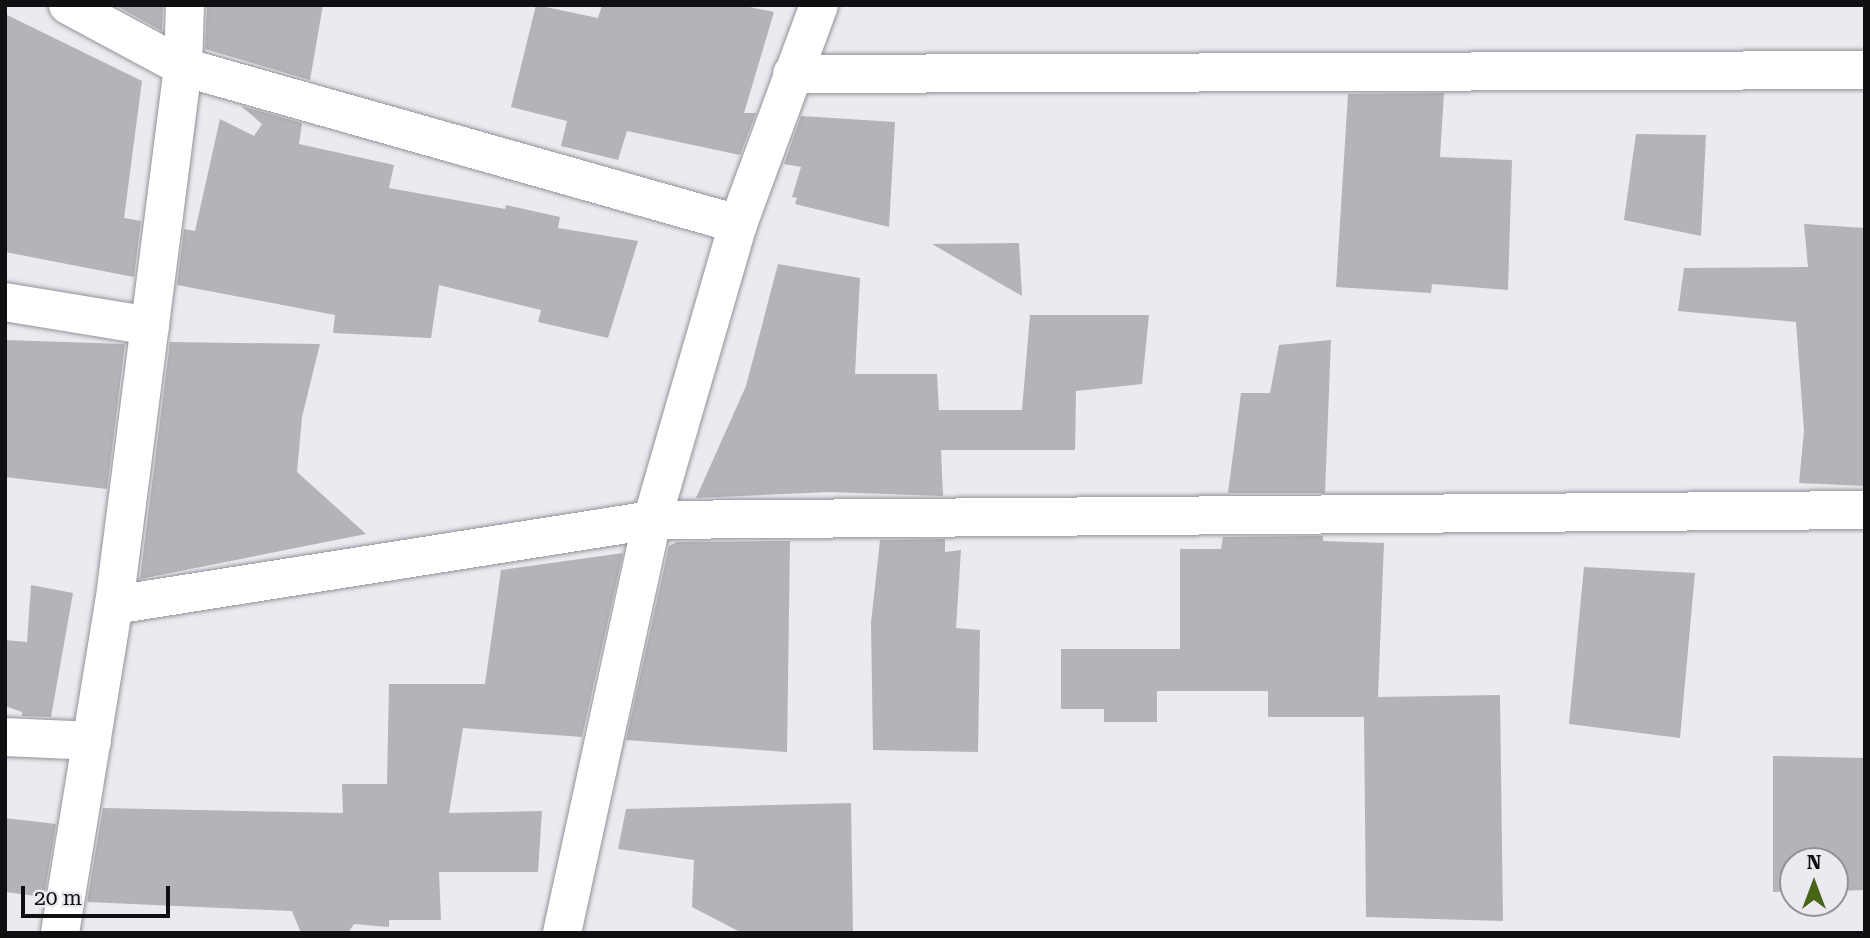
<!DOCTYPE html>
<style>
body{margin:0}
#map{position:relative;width:1870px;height:938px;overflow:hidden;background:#ece9f0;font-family:"Roboto Serif",serif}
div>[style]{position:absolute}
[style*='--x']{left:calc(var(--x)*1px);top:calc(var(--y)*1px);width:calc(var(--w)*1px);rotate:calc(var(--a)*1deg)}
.building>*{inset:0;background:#b5b2b8}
.roads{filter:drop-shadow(0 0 2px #949197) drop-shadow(0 0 2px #949197)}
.minor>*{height:38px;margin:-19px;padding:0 19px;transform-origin:19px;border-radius:19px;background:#fff}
span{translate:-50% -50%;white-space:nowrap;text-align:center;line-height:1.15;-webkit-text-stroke:5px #ece9f0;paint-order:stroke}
.frame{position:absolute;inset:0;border:7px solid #100f12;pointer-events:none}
.north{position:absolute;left:1779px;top:847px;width:70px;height:70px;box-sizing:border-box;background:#ece9f0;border:2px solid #949297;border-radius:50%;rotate:0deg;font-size:19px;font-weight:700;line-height:28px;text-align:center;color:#100f12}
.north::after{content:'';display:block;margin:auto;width:24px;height:32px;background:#486416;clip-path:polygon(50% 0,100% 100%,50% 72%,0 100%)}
.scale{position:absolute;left:21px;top:886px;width:149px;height:32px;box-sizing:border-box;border:4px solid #100f12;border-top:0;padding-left:9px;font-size:21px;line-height:24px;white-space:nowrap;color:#100f12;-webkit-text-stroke:5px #ece9f0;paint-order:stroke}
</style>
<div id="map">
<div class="building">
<div style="clip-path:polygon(115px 5px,163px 5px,162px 31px)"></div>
<div style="clip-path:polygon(207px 5px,323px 5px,310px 80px,205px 49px)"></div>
<div style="clip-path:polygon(536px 5px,598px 18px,602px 5px,740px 5px,774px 12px,744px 113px,756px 113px,740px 155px,627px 131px,618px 160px,561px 146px,567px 121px,511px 107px)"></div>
<div style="clip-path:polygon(5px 14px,142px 81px,124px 218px,141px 221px,134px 277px,5px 252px)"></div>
<div style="clip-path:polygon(1444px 93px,1440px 157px,1512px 160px,1508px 290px,1432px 284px,1431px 293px,1336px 287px,1348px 94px)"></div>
<div style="clip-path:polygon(241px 106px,302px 123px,299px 144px,394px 165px,389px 188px,505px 209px,506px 205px,560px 217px,558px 228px,638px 241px,608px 338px,538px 322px,541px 310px,439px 285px,431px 338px,333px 333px,335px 315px,177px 285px,184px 229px,195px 231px,220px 119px,254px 136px,262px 124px)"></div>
<div style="clip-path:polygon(801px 116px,895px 122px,889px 227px,795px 204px,797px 198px,792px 197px,801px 167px,784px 164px)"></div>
<div style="clip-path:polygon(1636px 134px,1706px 135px,1701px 236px,1624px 220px)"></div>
<div style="clip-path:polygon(1804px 224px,1865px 228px,1865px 486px,1799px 483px,1804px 431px,1796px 322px,1678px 311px,1684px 268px,1808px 267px)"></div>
<div style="clip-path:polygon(1019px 243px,1022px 296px,932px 244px)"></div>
<div style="clip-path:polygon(778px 264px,860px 278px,855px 374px,937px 374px,939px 410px,1022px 410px,1030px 315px,1149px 315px,1142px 384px,1076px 391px,1075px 450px,941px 450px,943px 496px,830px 492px,696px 498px,746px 386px)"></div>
<div style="clip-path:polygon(5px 340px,125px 344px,107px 489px,5px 477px)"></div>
<div style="clip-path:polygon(1331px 340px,1325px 493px,1228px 493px,1241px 393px,1270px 393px,1279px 345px)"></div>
<div style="clip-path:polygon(170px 342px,320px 344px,302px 417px,297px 472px,366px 534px,140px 579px)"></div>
<div style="clip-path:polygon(1323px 536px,1323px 541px,1384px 543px,1378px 697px,1500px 695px,1503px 921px,1366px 917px,1364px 717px,1268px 717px,1268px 691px,1157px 691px,1157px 722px,1104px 722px,1104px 709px,1061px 709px,1061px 649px,1180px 649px,1180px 549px,1221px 549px,1223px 537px)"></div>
<div style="clip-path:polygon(945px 539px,945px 552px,961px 550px,956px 628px,980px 630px,978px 752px,873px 750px,871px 623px,880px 540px)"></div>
<div style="clip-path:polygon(790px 541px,787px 752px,626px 740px,669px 546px,677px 542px)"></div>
<div style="clip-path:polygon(623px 553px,582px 737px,463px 728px,449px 813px,542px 811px,538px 872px,439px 872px,441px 920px,389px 920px,389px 927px,354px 924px,348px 933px,301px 933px,292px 911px,87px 902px,103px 808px,343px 813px,342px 784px,387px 784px,389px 684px,485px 684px,501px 570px)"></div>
<div style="clip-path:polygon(1584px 567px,1695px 573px,1680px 738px,1569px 724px)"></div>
<div style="clip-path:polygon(31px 585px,73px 593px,51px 717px,22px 716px,22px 712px,5px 706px,5px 640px,27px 642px)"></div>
<div style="clip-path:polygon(1773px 756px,1865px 758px,1865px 890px,1835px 891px,1835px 861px,1793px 861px,1793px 891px,1773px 892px)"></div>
<div style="clip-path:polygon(851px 803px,853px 933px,742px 933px,692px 907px,694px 860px,618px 849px,626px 809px)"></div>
<div style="clip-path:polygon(5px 818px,56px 824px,44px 897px,5px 892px)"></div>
</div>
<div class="roads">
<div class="minor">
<div style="--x:68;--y:5;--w:131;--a:28.3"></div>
<div style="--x:183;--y:67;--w:577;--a:15.8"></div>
<div style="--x:792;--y:74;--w:1073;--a:-0.21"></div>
<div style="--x:5;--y:302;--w:147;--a:9.4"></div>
<div style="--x:114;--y:605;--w:545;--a:-8.98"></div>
<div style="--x:652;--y:520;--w:1213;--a:-0.47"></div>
<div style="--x:5;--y:737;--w:87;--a:2.6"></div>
<div style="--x:60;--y:933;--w:332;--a:-80.7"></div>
<div style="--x:114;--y:605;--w:542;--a:-82.69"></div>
<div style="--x:183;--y:67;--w:62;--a:-88.2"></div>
<div style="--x:562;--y:933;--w:423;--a:-77.7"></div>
<div style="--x:652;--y:520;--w:308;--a:-73.8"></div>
<div style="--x:738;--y:224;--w:233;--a:-69.7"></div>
</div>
</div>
<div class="frame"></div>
<div class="north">N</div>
<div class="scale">20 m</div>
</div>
